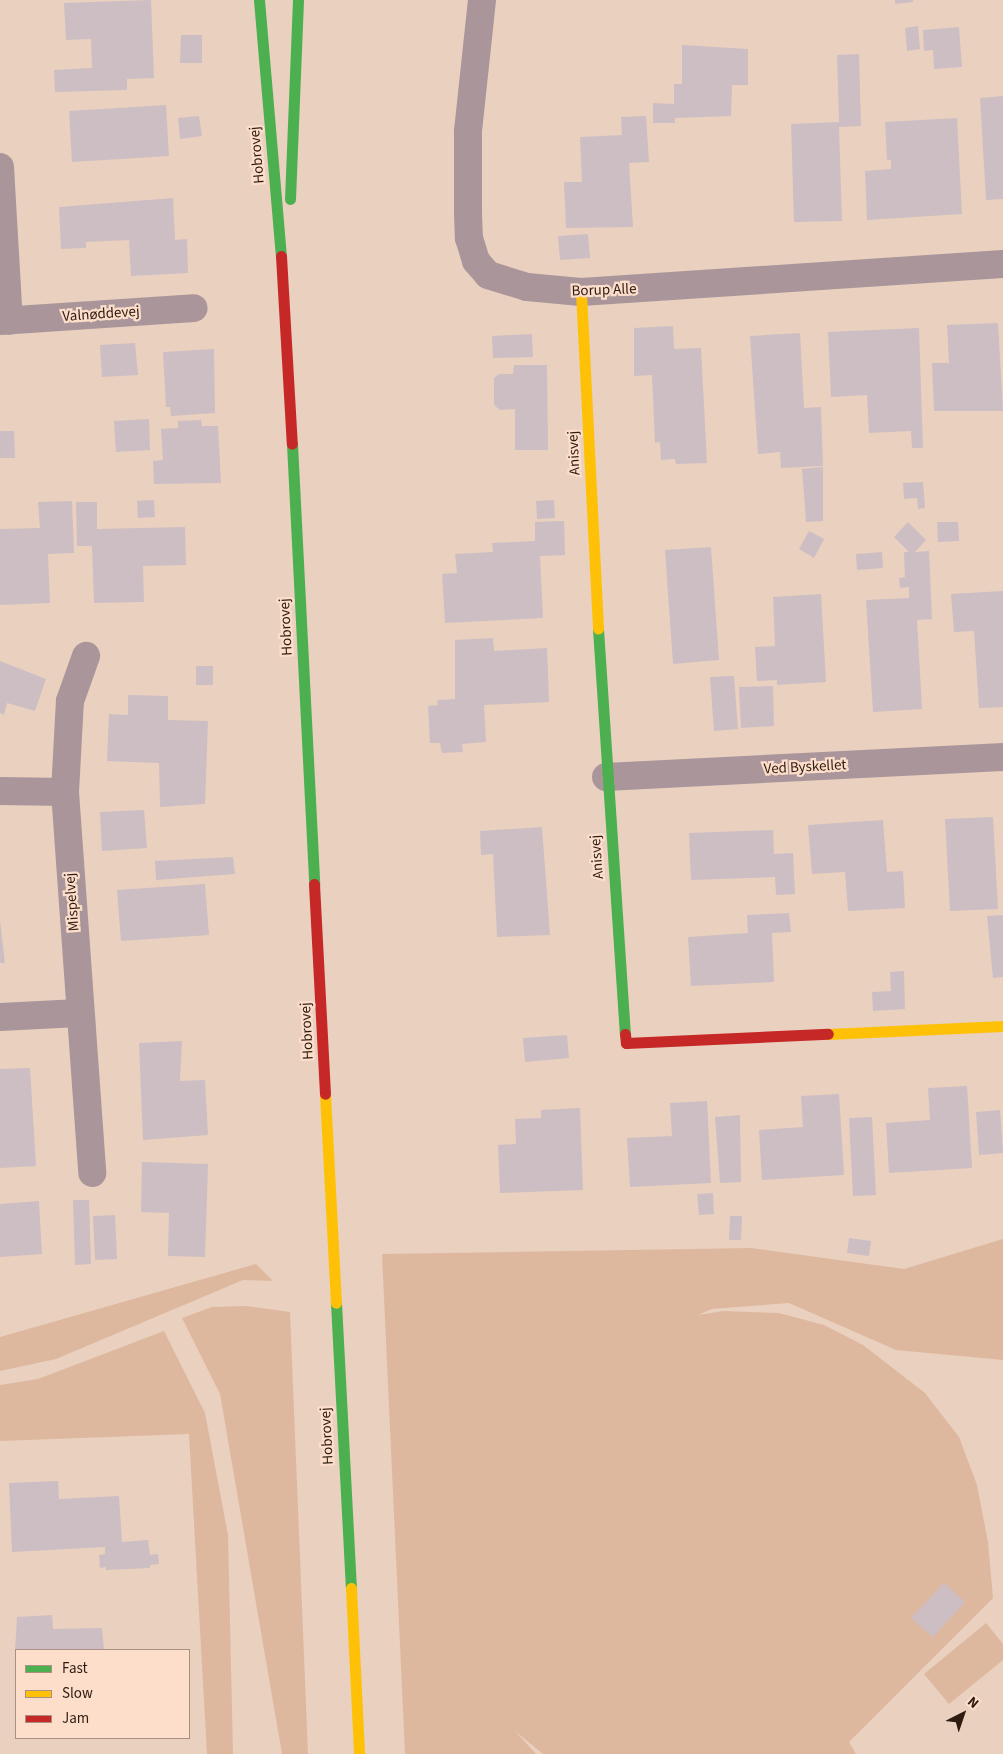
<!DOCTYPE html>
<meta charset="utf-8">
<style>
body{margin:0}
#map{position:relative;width:1003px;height:1754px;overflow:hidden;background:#ead0bf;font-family:"Source Sans 3",sans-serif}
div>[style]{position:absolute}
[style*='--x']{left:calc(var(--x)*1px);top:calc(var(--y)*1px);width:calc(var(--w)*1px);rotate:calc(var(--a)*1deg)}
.green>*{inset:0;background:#ddb89f}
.building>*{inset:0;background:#cdbec4}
.street>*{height:28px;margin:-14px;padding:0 14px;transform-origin:14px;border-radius:14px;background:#aa969a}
.fast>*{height:11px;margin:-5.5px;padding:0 5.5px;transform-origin:5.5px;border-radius:5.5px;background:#4caf50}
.slow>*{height:11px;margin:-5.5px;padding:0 5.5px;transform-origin:5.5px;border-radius:5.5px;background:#ffc107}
.jam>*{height:11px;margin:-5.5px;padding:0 5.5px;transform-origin:5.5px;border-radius:5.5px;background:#c62828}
span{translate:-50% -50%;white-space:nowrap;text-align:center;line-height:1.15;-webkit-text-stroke:4.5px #fcdecb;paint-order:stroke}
.street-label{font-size:15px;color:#2e1c10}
.legend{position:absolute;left:15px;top:1649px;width:175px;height:90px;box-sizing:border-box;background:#fcdecb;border:1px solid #aa9080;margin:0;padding:6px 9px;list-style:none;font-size:15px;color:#2e1c10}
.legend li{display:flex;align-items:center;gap:10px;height:25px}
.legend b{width:25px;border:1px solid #aa9080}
.north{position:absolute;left:938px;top:1689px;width:50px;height:50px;-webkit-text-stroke:4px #fcdecb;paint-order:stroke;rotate:41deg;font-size:14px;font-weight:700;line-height:20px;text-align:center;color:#2e1c10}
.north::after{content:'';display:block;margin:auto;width:18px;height:22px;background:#2e1c10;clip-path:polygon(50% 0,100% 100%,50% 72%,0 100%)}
</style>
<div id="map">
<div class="green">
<div style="clip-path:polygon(1003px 1239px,1003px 1360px,896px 1350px,789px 1303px,712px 1309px,698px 1315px,723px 1311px,779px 1313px,824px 1325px,863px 1345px,925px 1393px,959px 1437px,977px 1485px,988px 1542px,993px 1598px,849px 1742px,856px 1754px,543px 1754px,515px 1731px,536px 1754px,405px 1754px,382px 1254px,751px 1248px,904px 1269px)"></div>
<div style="clip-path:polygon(256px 1264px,273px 1281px,243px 1280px,56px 1359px,0 1371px,0 1337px)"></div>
<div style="clip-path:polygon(246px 1306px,290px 1312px,308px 1754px,282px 1754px,220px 1394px,182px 1318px,212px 1307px)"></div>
<div style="clip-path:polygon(164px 1331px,205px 1413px,228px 1535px,233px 1754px,207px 1754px,189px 1434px,0 1441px,0 1385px,38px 1379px)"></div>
<div style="clip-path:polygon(986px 1623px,1003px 1644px,1003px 1660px,949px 1704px,924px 1674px)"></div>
</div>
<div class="building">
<div style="clip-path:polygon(151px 0,154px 78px,127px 79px,127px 90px,55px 92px,54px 70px,92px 68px,91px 39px,66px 40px,64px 3px)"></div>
<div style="clip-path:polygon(895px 0,913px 0,913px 2px,895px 4px)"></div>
<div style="clip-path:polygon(918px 26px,920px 49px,907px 51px,905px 28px)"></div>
<div style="clip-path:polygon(959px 27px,962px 67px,934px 69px,933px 50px,924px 51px,923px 30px)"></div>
<div style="clip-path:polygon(181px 35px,202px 35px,202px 63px,180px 63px)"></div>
<div style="clip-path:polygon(682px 45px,748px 49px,748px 85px,732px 85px,731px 116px,675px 118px,675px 123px,653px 123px,653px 103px,674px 104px,674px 84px,682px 84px)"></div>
<div style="clip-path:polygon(859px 54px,861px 126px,839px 127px,842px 221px,794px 222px,791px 124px,839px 122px,837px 55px)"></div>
<div style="clip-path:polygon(1003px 96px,1003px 199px,986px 200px,980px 98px)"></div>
<div style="clip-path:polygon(166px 105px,169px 156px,72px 162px,69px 111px)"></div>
<div style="clip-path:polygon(199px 116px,202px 136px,180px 139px,178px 118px)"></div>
<div style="clip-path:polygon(646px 116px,649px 162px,629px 163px,633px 227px,566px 228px,564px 182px,582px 182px,580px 137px,622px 135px,621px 117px)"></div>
<div style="clip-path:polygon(957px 118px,962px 214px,867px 220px,865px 171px,891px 169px,891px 160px,887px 160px,885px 122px)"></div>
<div style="clip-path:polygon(173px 198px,175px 240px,187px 239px,188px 273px,131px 276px,129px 240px,86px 242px,86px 248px,61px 249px,59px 207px)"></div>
<div style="clip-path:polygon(588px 234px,590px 258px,560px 260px,558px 236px)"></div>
<div style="clip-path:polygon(998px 323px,1003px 411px,934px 411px,932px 363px,949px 363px,947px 325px)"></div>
<div style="clip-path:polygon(673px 326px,674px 349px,701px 348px,707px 463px,676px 464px,675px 459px,661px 460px,660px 442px,655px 443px,652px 375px,634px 376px,634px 328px)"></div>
<div style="clip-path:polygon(919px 328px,923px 448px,912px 448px,911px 431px,869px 433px,867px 395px,831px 397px,828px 332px)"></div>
<div style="clip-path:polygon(800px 333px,804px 408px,821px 407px,823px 466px,781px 468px,780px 452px,758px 454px,750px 336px)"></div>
<div style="clip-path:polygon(532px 334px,533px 357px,493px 358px,492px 336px)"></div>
<div style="clip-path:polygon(135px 343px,138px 375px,102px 377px,100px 345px)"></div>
<div style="clip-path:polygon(214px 349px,215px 413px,171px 416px,170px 407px,166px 407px,163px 352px)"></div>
<div style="clip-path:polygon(514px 365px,547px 365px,548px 450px,515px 450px,515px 409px,500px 410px,494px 405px,494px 378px,499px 374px,513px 374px)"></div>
<div style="clip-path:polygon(149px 419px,150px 450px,116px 452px,114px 421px)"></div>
<div style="clip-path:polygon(201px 420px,202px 426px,218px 426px,221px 483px,154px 484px,153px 461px,163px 460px,161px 429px,178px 428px,178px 421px)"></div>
<div style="clip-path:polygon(0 431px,14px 431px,15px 458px,0 458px)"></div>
<div style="clip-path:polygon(823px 467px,823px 521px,806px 522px,802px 469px)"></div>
<div style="clip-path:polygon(923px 482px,925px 508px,918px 509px,917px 498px,904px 499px,903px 483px)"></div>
<div style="clip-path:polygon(154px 500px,155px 517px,138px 518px,137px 501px)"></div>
<div style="clip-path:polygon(554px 500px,555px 518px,537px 519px,536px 501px)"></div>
<div style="clip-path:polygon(72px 501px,74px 553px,48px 554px,50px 603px,0 605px,0 529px,40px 528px,38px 502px)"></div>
<div style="clip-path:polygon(76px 502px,97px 502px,97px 529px,185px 527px,186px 565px,143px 566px,144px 602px,94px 603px,92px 546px,77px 546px)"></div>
<div style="clip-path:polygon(564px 521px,565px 555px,540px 556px,543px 618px,445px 623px,442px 574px,457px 573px,455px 554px,493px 552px,492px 543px,535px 541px,535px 522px)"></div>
<div style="clip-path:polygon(908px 522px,926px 540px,915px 552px,929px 551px,932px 619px,917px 620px,922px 709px,873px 712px,866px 600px,909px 598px,909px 587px,900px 588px,899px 578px,905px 577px,904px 552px,909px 552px,894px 537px)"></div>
<div style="clip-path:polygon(937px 522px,958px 522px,959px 541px,938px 542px)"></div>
<div style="clip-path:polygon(809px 531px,824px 539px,814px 558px,799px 549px)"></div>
<div style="clip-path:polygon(711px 547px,719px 660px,673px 664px,665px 550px)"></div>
<div style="clip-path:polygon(882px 552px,883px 568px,857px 570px,856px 554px)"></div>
<div style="clip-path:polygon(1003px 591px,1003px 707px,979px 708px,974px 631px,954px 632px,951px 594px)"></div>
<div style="clip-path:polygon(821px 594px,826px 682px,777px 685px,777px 680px,757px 681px,755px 647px,775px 646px,773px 597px)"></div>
<div style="clip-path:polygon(493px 638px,494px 651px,547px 648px,549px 702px,484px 705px,486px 742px,462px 744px,463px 752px,442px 753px,440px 743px,430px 743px,428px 706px,438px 705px,437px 700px,455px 699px,455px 640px)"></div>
<div style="clip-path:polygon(0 661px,46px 679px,35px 711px,7px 703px,4px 715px,0 713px)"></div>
<div style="clip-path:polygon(196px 666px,213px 666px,213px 685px,196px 685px)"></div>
<div style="clip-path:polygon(734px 676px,738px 729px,714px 731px,710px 677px)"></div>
<div style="clip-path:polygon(773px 686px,774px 726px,741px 728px,739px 687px)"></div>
<div style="clip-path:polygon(128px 695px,168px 696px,168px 720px,208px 721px,205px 804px,160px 807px,159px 763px,107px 761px,109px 714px,128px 715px)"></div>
<div style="clip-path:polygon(144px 810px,147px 848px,102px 851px,100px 812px)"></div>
<div style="clip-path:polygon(993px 817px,998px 909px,950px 911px,945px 819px)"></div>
<div style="clip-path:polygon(883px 820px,887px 872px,903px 871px,905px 908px,848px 911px,845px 872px,812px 874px,808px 825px)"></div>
<div style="clip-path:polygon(542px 827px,550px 935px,497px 937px,493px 854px,481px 855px,480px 831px)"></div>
<div style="clip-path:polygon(773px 830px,774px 854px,793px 853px,795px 894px,776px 895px,775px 877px,691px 880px,689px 833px)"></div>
<div style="clip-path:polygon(233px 857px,235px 874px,156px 880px,155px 861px)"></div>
<div style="clip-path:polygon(205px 884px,209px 935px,121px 941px,117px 890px)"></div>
<div style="clip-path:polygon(789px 913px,791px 932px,772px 933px,774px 982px,691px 986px,688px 937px,748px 933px,747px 915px)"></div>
<div style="clip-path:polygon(1003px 915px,1003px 977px,993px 978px,987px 916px)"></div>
<div style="clip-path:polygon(0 921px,5px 963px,0 963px)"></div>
<div style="clip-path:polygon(904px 971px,905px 1009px,873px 1011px,872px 992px,891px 991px,890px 972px)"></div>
<div style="clip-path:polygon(567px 1035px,569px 1058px,525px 1062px,523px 1038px)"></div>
<div style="clip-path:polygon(182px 1041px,180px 1081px,205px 1080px,208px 1135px,143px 1140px,139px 1043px)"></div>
<div style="clip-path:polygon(30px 1068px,36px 1166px,0 1168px,0 1069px)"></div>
<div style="clip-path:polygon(967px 1086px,972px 1168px,889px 1173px,886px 1123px,930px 1120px,928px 1088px)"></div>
<div style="clip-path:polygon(839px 1094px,844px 1175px,762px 1180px,759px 1130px,803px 1127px,801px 1096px)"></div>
<div style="clip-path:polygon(707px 1101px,711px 1183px,630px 1187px,627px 1138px,672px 1136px,670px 1103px)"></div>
<div style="clip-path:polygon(580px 1108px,583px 1190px,500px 1193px,498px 1145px,516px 1144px,515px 1119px,541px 1118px,541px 1110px)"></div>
<div style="clip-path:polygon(1000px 1110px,1003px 1153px,979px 1155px,976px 1112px)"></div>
<div style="clip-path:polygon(740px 1115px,741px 1182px,720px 1183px,715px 1117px)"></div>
<div style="clip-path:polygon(872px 1117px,876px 1195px,853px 1196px,849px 1118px)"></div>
<div style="clip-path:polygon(142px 1162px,208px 1164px,205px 1257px,168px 1256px,169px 1213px,141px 1212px)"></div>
<div style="clip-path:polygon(713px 1193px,714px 1214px,699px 1215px,697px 1194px)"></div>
<div style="clip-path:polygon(73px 1200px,89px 1200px,91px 1264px,75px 1265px)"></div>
<div style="clip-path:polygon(39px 1201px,42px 1254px,0 1257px,0 1204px)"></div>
<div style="clip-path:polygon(115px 1215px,117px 1259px,95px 1260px,93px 1216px)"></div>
<div style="clip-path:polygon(730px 1216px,742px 1216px,741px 1240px,729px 1240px)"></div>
<div style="clip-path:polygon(849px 1238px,871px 1241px,869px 1256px,847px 1253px)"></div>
<div style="clip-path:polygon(58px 1481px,59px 1499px,119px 1496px,122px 1542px,148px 1540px,150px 1555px,158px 1554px,159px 1564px,150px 1565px,150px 1568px,106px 1570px,106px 1567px,100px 1568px,99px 1555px,105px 1554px,105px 1547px,12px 1552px,9px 1483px)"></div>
<div style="clip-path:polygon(944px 1583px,965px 1602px,933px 1637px,911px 1618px)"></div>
<div style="clip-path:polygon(52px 1615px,53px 1629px,102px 1628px,104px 1650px,15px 1650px,17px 1617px)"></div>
</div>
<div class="street">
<div style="--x:482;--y:0;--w:133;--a:96.1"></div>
<div style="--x:468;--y:132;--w:81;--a:90"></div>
<div style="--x:468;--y:213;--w:25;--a:88"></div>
<div style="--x:469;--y:238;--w:24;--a:73"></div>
<div style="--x:476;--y:261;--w:18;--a:49"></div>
<div style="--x:488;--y:275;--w:41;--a:17.1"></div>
<div style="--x:527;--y:287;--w:54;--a:5.3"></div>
<div style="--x:581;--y:292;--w:423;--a:-3.8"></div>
<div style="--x:0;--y:167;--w:154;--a:86.7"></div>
<div style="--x:0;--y:321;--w:194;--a:-3.8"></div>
<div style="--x:606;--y:777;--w:398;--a:-2.9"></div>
<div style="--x:0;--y:791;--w:65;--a:0.9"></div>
<div style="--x:65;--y:792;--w:382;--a:85.9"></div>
<div style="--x:65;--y:792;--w:91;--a:-86.9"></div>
<div style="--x:70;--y:701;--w:48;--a:-70.4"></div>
<div style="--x:0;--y:1017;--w:79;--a:-2.9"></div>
</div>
<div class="fast">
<div style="--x:259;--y:0;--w:257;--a:85.1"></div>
<div style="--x:290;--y:199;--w:199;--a:-87.7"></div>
<div style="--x:292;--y:444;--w:441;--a:87.1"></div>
<div style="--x:598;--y:629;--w:406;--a:86.2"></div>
<div style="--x:336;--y:1303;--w:285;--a:87"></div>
</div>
<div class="slow">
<div style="--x:581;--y:292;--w:337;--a:87.1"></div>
<div style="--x:828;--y:1034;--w:175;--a:-2.6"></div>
<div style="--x:325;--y:1094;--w:209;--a:87"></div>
<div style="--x:351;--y:1588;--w:166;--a:87.2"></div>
</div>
<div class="jam">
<div style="--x:281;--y:256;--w:188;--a:86.7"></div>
<div style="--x:314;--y:884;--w:210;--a:87"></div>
<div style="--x:625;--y:1034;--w:9;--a:84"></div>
<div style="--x:626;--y:1043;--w:202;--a:-2.6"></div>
</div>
<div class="street-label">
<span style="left:257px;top:155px;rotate:-95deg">Hobrovej</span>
<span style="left:604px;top:290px;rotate:-2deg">Borup Alle</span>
<span style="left:101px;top:314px;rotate:-4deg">Valnøddevej</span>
<span style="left:574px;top:453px;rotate:-93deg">Anisvej</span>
<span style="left:286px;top:627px;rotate:-93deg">Hobrovej</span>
<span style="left:805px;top:767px;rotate:-3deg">Ved Byskellet</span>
<span style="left:597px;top:857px;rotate:-94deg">Anisvej</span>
<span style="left:72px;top:902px;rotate:-94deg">Mispelvej</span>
<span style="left:307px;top:1031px;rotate:-93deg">Hobrovej</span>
<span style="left:327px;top:1436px;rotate:-93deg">Hobrovej</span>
</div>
<ul class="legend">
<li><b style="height:6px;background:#4caf50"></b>Fast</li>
<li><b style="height:6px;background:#ffc107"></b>Slow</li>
<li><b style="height:6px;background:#c62828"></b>Jam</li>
</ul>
<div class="north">N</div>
</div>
